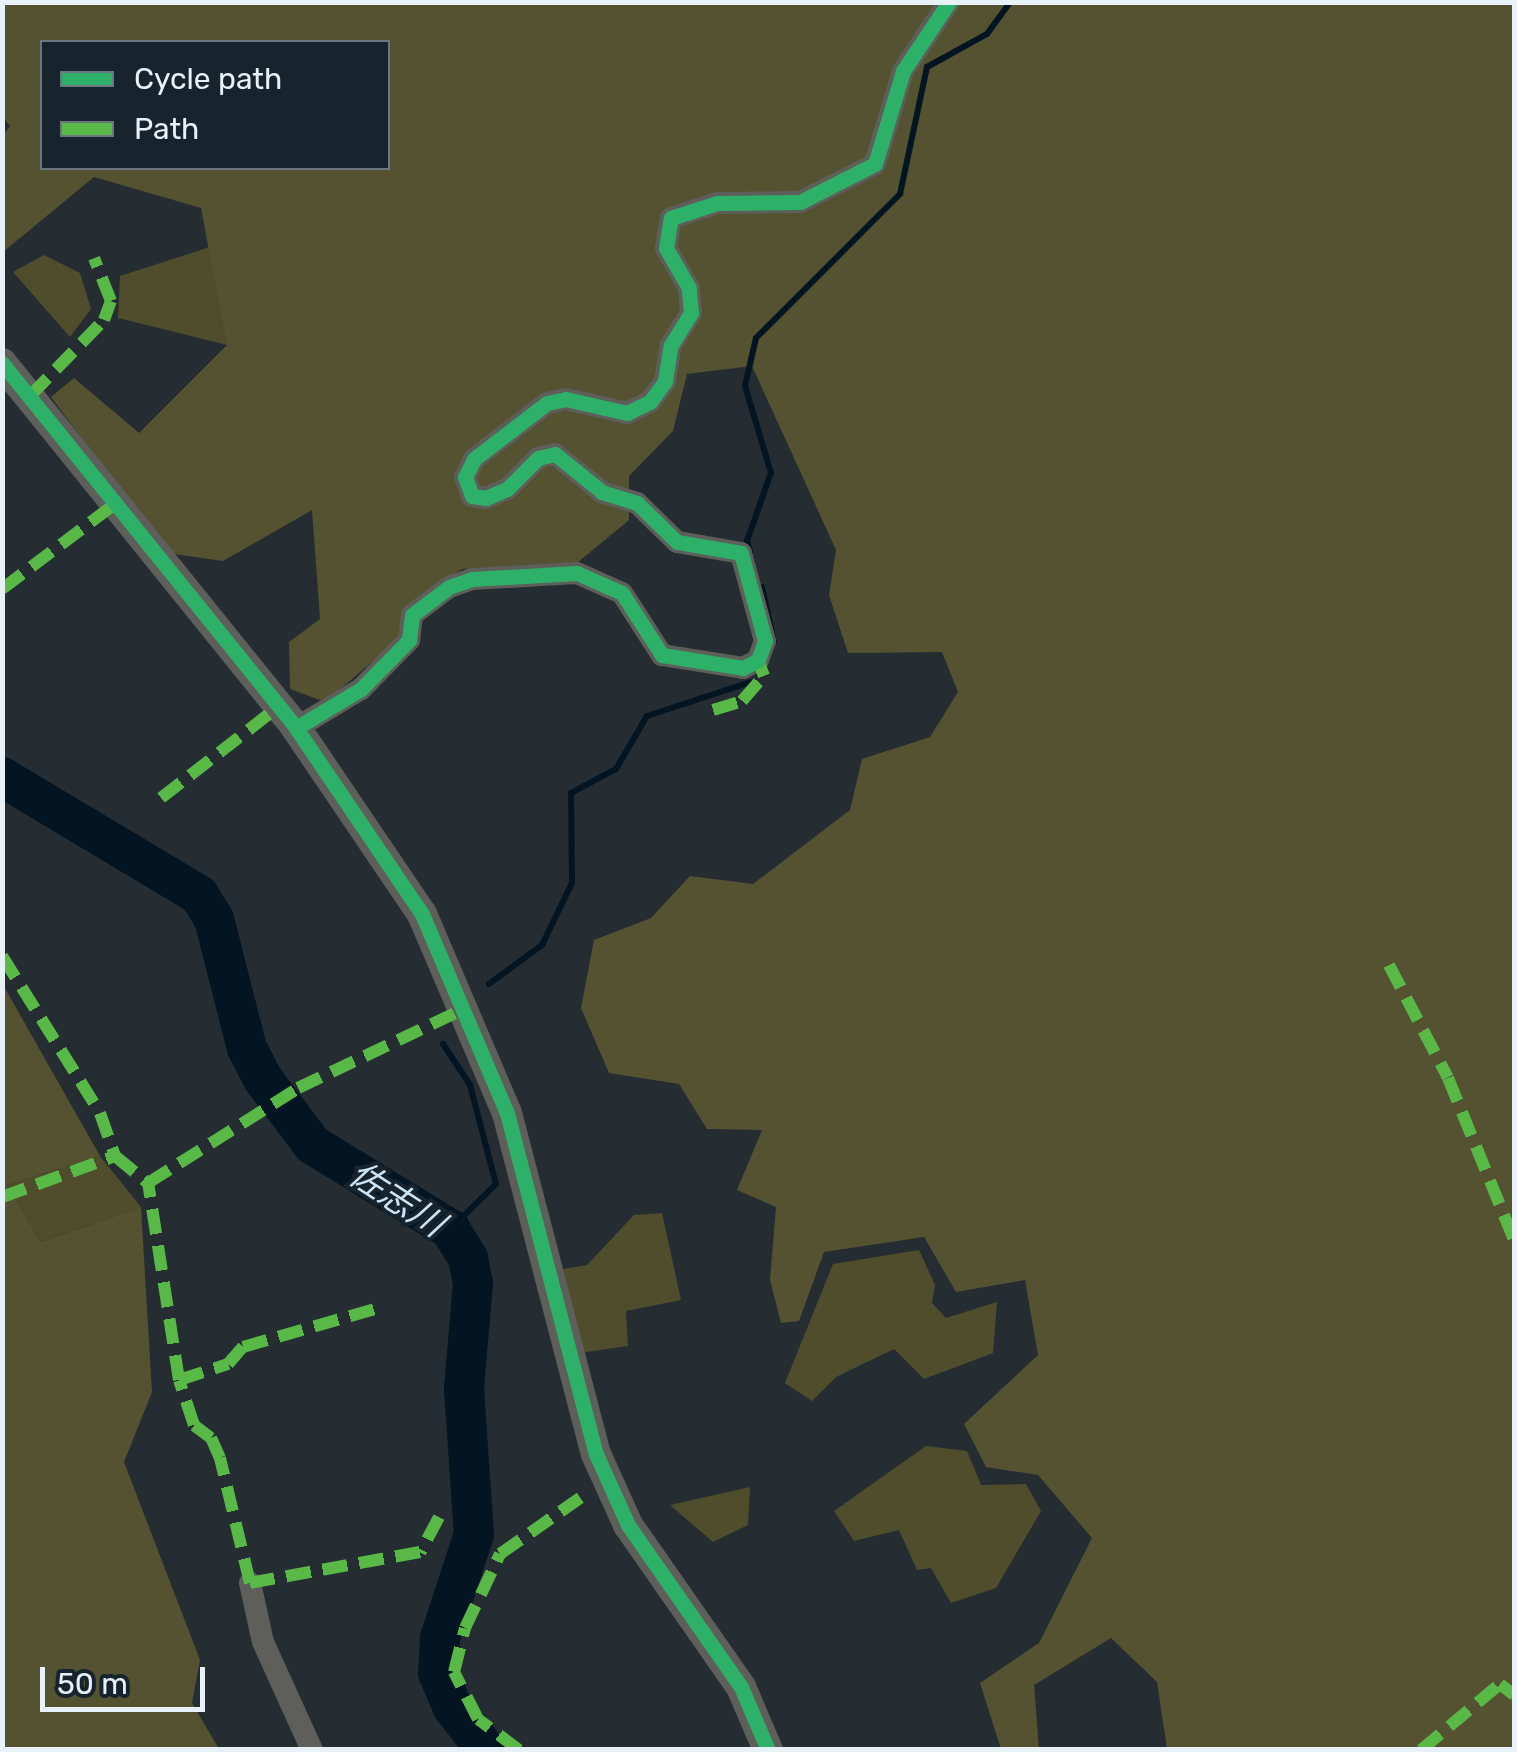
<!DOCTYPE html>
<meta charset="utf-8">
<style>
body{margin:0}
#map{position:relative;width:1517px;height:1752px;overflow:hidden;background:#252d32;font-family:Rubik,"Noto Sans JP",sans-serif}
div>[style]{position:absolute}
[style*='--x']{left:calc(var(--x)*1px);top:calc(var(--y)*1px);width:calc(var(--w)*1px);rotate:calc(var(--a)*1deg)}
.green>*{inset:0;background:#4f4d2c}
.forest>*{inset:0;background:#545230}
.stream>*{height:6px;margin:-3px;padding:0 3px;transform-origin:3px;border-radius:3px;background:#031423}
.river>*{height:40px;margin:-20px;padding:0 20px;transform-origin:20px;border-radius:20px;background:#031423}
.minor>*{height:22px;margin:-11px;padding:0 11px;transform-origin:11px;border-radius:11px;background:#5e5e5a}
.tertiary>*{height:30px;margin:-15px;padding:0 15px;transform-origin:15px;border-radius:15px;background:#5e5e5a}
.quiet>*{height:12px;margin-top:-6px;transform-origin:0;background:repeating-linear-gradient(90deg,#58b947 0 25px,transparent 0 37px)}
.cycleway>*{height:15px;margin:-7.5px;padding:0 7.5px;transform-origin:7.5px;border-radius:7.5px;background:#2db169}
span{translate:-50% -50%;white-space:nowrap;text-align:center;line-height:1.15;-webkit-text-stroke:8px #17242d;paint-order:stroke}
.water-label{font-size:35px;color:#cce4f6;font-style:italic}
.frame{position:absolute;inset:0;border:5px solid #e9f1f8;pointer-events:none}
.legend{position:absolute;left:40px;top:40px;width:350px;height:130px;box-sizing:border-box;background:#17242d;border:2px solid #6b767e;margin:0;padding:12px 18px;list-style:none;font-size:30px;color:#e9f1f8}
.legend li{display:flex;align-items:center;gap:20px;height:50px}
.legend b{width:50px;border:2px solid #6b767e}
.scale{position:absolute;left:40px;top:1667px;width:165px;height:45px;box-sizing:border-box;border:5px solid #e9f1f8;border-top:0;padding-left:12px;font-size:30px;line-height:35px;white-space:nowrap;color:#e9f1f8;-webkit-text-stroke:8px #17242d;paint-order:stroke}
</style>
<div id="map">
<div class="green">
<div style="clip-path:polygon(213px 246px,227px 345px,118px 318px,120px 276px)"></div>
<div style="clip-path:polygon(44px 255px,80px 273px,91px 309px,70px 337px,13px 272px)"></div>
<div style="clip-path:polygon(100px 1156px,141px 1207px,41px 1242px,7px 1185px)"></div>
<div style="clip-path:polygon(662px 1213px,681px 1300px,626px 1311px,628px 1346px,579px 1353px,558px 1270px,587px 1265px,634px 1215px)"></div>
<div style="clip-path:polygon(919px 1250px,935px 1285px,932px 1303px,946px 1318px,997px 1302px,993px 1353px,924px 1379px,894px 1349px,836px 1377px,812px 1401px,785px 1383px,833px 1264px)"></div>
<div style="clip-path:polygon(926px 1446px,967px 1451px,981px 1485px,1026px 1484px,1041px 1511px,996px 1588px,951px 1603px,931px 1568px,917px 1570px,899px 1530px,854px 1541px,834px 1511px)"></div>
<div style="clip-path:polygon(750px 1487px,748px 1525px,713px 1542px,670px 1505px)"></div>
</div>
<div class="forest">
<div style="clip-path:polygon(evenodd,3px 3px,1514px 3px,1514px 1749px,1167px 1749px,1157px 1682px,1111px 1638px,1034px 1685px,1039px 1749px,1001px 1749px,980px 1683px,1039px 1643px,1092px 1538px,1038px 1475px,986px 1467px,964px 1424px,1038px 1355px,1025px 1280px,956px 1292px,924px 1237px,824px 1252px,799px 1321px,781px 1323px,770px 1280px,776px 1207px,737px 1190px,762px 1130px,707px 1129px,679px 1084px,609px 1073px,581px 1008px,594px 940px,651px 918px,690px 876px,753px 884px,850px 810px,862px 759px,930px 737px,958px 692px,942px 652px,848px 653px,829px 595px,836px 550px,752px 366px,687px 374px,673px 431px,629px 476px,629px 520px,577px 563px,462px 569px,405px 608px,400px 638px,325px 702px,290px 689px,289px 642px,320px 619px,312px 510px,223px 561px,167px 553px,51px 397px,74px 378px,139px 433px,227px 345px,201px 208px,94px 177px,3px 252px,3px 135px,10px 126px,3px 117px,3px 3px,42px 42px,388px 42px,388px 168px,42px 168px,42px 42px)"></div>
<div style="clip-path:polygon(2px 983px,100px 1156px,7px 1185px,41px 1242px,141px 1207px,152px 1392px,124px 1462px,200px 1660px,192px 1703px,219px 1749px,3px 1749px)"></div>
</div>
<div class="stream">
<div style="--x:750;--y:552;--w:11;--a:-105"></div>
<div style="--x:747;--y:541;--w:72;--a:-70.6"></div>
<div style="--x:771;--y:473;--w:91;--a:-106.6"></div>
<div style="--x:745;--y:386;--w:49;--a:-77.1"></div>
<div style="--x:756;--y:338;--w:204;--a:-45"></div>
<div style="--x:900;--y:194;--w:130;--a:-78"></div>
<div style="--x:927;--y:67;--w:68;--a:-28.8"></div>
<div style="--x:987;--y:34;--w:39;--a:-54"></div>
<div style="--x:762;--y:587;--w:56;--a:77.7"></div>
<div style="--x:489;--y:984;--w:66;--a:-36.3"></div>
<div style="--x:542;--y:945;--w:69;--a:-64.2"></div>
<div style="--x:572;--y:883;--w:90;--a:-90.6"></div>
<div style="--x:571;--y:793;--w:51;--a:-28.1"></div>
<div style="--x:616;--y:769;--w:61;--a:-59.7"></div>
<div style="--x:647;--y:716;--w:109;--a:-18.1"></div>
<div style="--x:443;--y:1044;--w:49;--a:56.6"></div>
<div style="--x:470;--y:1085;--w:102;--a:75.3"></div>
<div style="--x:496;--y:1184;--w:64;--a:135.6"></div>
</div>
<div class="river">
<div style="--x:2;--y:777;--w:230;--a:30.9"></div>
<div style="--x:199;--y:895;--w:28;--a:58"></div>
<div style="--x:214;--y:919;--w:133;--a:75.7"></div>
<div style="--x:247;--y:1048;--w:35;--a:63"></div>
<div style="--x:263;--y:1079;--w:83;--a:52.9"></div>
<div style="--x:313;--y:1145;--w:161;--a:31.5"></div>
<div style="--x:450;--y:1229;--w:34;--a:58"></div>
<div style="--x:468;--y:1258;--w:25;--a:79"></div>
<div style="--x:473;--y:1283;--w:106;--a:94.9"></div>
<div style="--x:464;--y:1389;--w:145;--a:86.1"></div>
<div style="--x:474;--y:1534;--w:109;--a:108.1"></div>
<div style="--x:440;--y:1638;--w:35;--a:93"></div>
<div style="--x:438;--y:1673;--w:38;--a:67"></div>
<div style="--x:453;--y:1708;--w:53;--a:51.8"></div>
</div>
<div class="minor">
<div style="--x:296;--y:728;--w:76;--a:-31"></div>
<div style="--x:361;--y:689;--w:69;--a:-45.6"></div>
<div style="--x:409;--y:640;--w:25;--a:-83"></div>
<div style="--x:412;--y:615;--w:46;--a:-37.1"></div>
<div style="--x:449;--y:587;--w:24;--a:-19"></div>
<div style="--x:472;--y:579;--w:105;--a:-3.3"></div>
<div style="--x:577;--y:573;--w:49;--a:24"></div>
<div style="--x:622;--y:593;--w:74;--a:57.2"></div>
<div style="--x:662;--y:655;--w:82;--a:9.1"></div>
<div style="--x:743;--y:668;--w:17;--a:-28"></div>
<div style="--x:758;--y:660;--w:20;--a:-70"></div>
<div style="--x:765;--y:641;--w:91;--a:-105.3"></div>
<div style="--x:741;--y:553;--w:65;--a:-170.2"></div>
<div style="--x:677;--y:542;--w:56;--a:-135.7"></div>
<div style="--x:637;--y:503;--w:37;--a:-163"></div>
<div style="--x:602;--y:492;--w:60;--a:-141"></div>
<div style="--x:555;--y:454;--w:17;--a:167"></div>
<div style="--x:538;--y:458;--w:44;--a:135"></div>
<div style="--x:507;--y:489;--w:23;--a:157"></div>
<div style="--x:486;--y:498;--w:14;--a:-172"></div>
<div style="--x:472;--y:496;--w:20;--a:-110"></div>
<div style="--x:465;--y:477;--w:20;--a:-63"></div>
<div style="--x:474;--y:459;--w:92;--a:-37.5"></div>
<div style="--x:547;--y:403;--w:19;--a:-12"></div>
<div style="--x:566;--y:399;--w:63;--a:12.9"></div>
<div style="--x:627;--y:413;--w:25;--a:-26"></div>
<div style="--x:650;--y:402;--w:26;--a:-54"></div>
<div style="--x:665;--y:381;--w:36;--a:-81"></div>
<div style="--x:671;--y:345;--w:38;--a:-58"></div>
<div style="--x:691;--y:313;--w:25;--a:-95"></div>
<div style="--x:689;--y:288;--w:46;--a:-119.9"></div>
<div style="--x:666;--y:248;--w:30;--a:-81"></div>
<div style="--x:671;--y:218;--w:48;--a:-18.1"></div>
<div style="--x:717;--y:203;--w:83;--a:-0.7"></div>
<div style="--x:800;--y:202;--w:84;--a:-26.9"></div>
<div style="--x:875;--y:164;--w:97;--a:-73.2"></div>
<div style="--x:903;--y:71;--w:83;--a:-56.3"></div>
<div style="--x:250;--y:1583;--w:60;--a:77.6"></div>
<div style="--x:263;--y:1642;--w:119;--a:65.6"></div>
</div>
<div class="tertiary">
<div style="--x:2;--y:363;--w:469;--a:51.1"></div>
<div style="--x:296;--y:728;--w:225;--a:55.9"></div>
<div style="--x:422;--y:914;--w:216;--a:66.9"></div>
<div style="--x:507;--y:1113;--w:352;--a:75.4"></div>
<div style="--x:596;--y:1454;--w:78;--a:65.7"></div>
<div style="--x:628;--y:1525;--w:198;--a:55.1"></div>
<div style="--x:741;--y:1687;--w:69;--a:66.8"></div>
</div>
<div class="quiet">
<div style="--x:30;--y:396;--w:106;--a:-45.8"></div>
<div style="--x:104;--y:320;--w:20;--a:-70"></div>
<div style="--x:111;--y:301;--w:46;--a:-111.6"></div>
<div style="--x:2;--y:589;--w:143;--a:-37"></div>
<div style="--x:713;--y:710;--w:30;--a:-17"></div>
<div style="--x:742;--y:701;--w:33;--a:-49"></div>
<div style="--x:764;--y:676;--w:17;--a:-111"></div>
<div style="--x:161;--y:798;--w:150;--a:-37.9"></div>
<div style="--x:2;--y:956;--w:185;--a:58"></div>
<div style="--x:100;--y:1113;--w:46;--a:70.8"></div>
<div style="--x:115;--y:1156;--w:43;--a:39.3"></div>
<div style="--x:1389;--y:965;--w:127;--a:62.4"></div>
<div style="--x:1448;--y:1078;--w:175;--a:67.8"></div>
<div style="--x:2;--y:1197;--w:120;--a:-19.9"></div>
<div style="--x:179;--y:1380;--w:52;--a:-18.1"></div>
<div style="--x:228;--y:1364;--w:23;--a:-49"></div>
<div style="--x:243;--y:1347;--w:141;--a:-16.1"></div>
<div style="--x:439;--y:1517;--w:40;--a:118"></div>
<div style="--x:420;--y:1552;--w:173;--a:169.7"></div>
<div style="--x:250;--y:1583;--w:129;--a:-103.5"></div>
<div style="--x:220;--y:1458;--w:22;--a:-114"></div>
<div style="--x:211;--y:1438;--w:21;--a:-143"></div>
<div style="--x:194;--y:1425;--w:47;--a:-108.4"></div>
<div style="--x:179;--y:1380;--w:199;--a:-98.9"></div>
<div style="--x:148;--y:1183;--w:178;--a:-32.3"></div>
<div style="--x:298;--y:1088;--w:186;--a:-25.5"></div>
<div style="--x:519;--y:1750;--w:51;--a:-142.9"></div>
<div style="--x:478;--y:1719;--w:53;--a:-117.1"></div>
<div style="--x:454;--y:1672;--w:45;--a:-76"></div>
<div style="--x:465;--y:1628;--w:82;--a:-64.7"></div>
<div style="--x:500;--y:1554;--w:98;--a:-35"></div>
<div style="--x:1421;--y:1750;--w:103;--a:-39.9"></div>
<div style="--x:1500;--y:1684;--w:18;--a:38"></div>
</div>
<div class="cycleway">
<div style="--x:2;--y:363;--w:469;--a:51.1"></div>
<div style="--x:296;--y:728;--w:225;--a:55.9"></div>
<div style="--x:422;--y:914;--w:216;--a:66.9"></div>
<div style="--x:507;--y:1113;--w:352;--a:75.4"></div>
<div style="--x:596;--y:1454;--w:78;--a:65.7"></div>
<div style="--x:628;--y:1525;--w:198;--a:55.1"></div>
<div style="--x:741;--y:1687;--w:69;--a:66.8"></div>
<div style="--x:296;--y:728;--w:76;--a:-31"></div>
<div style="--x:361;--y:689;--w:69;--a:-45.6"></div>
<div style="--x:409;--y:640;--w:25;--a:-83"></div>
<div style="--x:412;--y:615;--w:46;--a:-37.1"></div>
<div style="--x:449;--y:587;--w:24;--a:-19"></div>
<div style="--x:472;--y:579;--w:105;--a:-3.3"></div>
<div style="--x:577;--y:573;--w:49;--a:24"></div>
<div style="--x:622;--y:593;--w:74;--a:57.2"></div>
<div style="--x:662;--y:655;--w:82;--a:9.1"></div>
<div style="--x:743;--y:668;--w:17;--a:-28"></div>
<div style="--x:758;--y:660;--w:20;--a:-70"></div>
<div style="--x:765;--y:641;--w:91;--a:-105.3"></div>
<div style="--x:741;--y:553;--w:65;--a:-170.2"></div>
<div style="--x:677;--y:542;--w:56;--a:-135.7"></div>
<div style="--x:637;--y:503;--w:37;--a:-163"></div>
<div style="--x:602;--y:492;--w:60;--a:-141"></div>
<div style="--x:555;--y:454;--w:17;--a:167"></div>
<div style="--x:538;--y:458;--w:44;--a:135"></div>
<div style="--x:507;--y:489;--w:23;--a:157"></div>
<div style="--x:486;--y:498;--w:14;--a:-172"></div>
<div style="--x:472;--y:496;--w:20;--a:-110"></div>
<div style="--x:465;--y:477;--w:20;--a:-63"></div>
<div style="--x:474;--y:459;--w:92;--a:-37.5"></div>
<div style="--x:547;--y:403;--w:19;--a:-12"></div>
<div style="--x:566;--y:399;--w:63;--a:12.9"></div>
<div style="--x:627;--y:413;--w:25;--a:-26"></div>
<div style="--x:650;--y:402;--w:26;--a:-54"></div>
<div style="--x:665;--y:381;--w:36;--a:-81"></div>
<div style="--x:671;--y:345;--w:38;--a:-58"></div>
<div style="--x:691;--y:313;--w:25;--a:-95"></div>
<div style="--x:689;--y:288;--w:46;--a:-119.9"></div>
<div style="--x:666;--y:248;--w:30;--a:-81"></div>
<div style="--x:671;--y:218;--w:48;--a:-18.1"></div>
<div style="--x:717;--y:203;--w:83;--a:-0.7"></div>
<div style="--x:800;--y:202;--w:84;--a:-26.9"></div>
<div style="--x:875;--y:164;--w:97;--a:-73.2"></div>
<div style="--x:903;--y:71;--w:83;--a:-56.3"></div>
</div>
<div class="water-label">
<span style="left:397px;top:1199px;rotate:33deg">佐志川</span>
</div>
<div class="frame"></div>
<ul class="legend">
<li><b style="height:12px;background:#2db169"></b>Cycle path</li>
<li><b style="height:12px;background:#58b947"></b>Path</li>
</ul>
<div class="scale">50 m</div>
</div>
